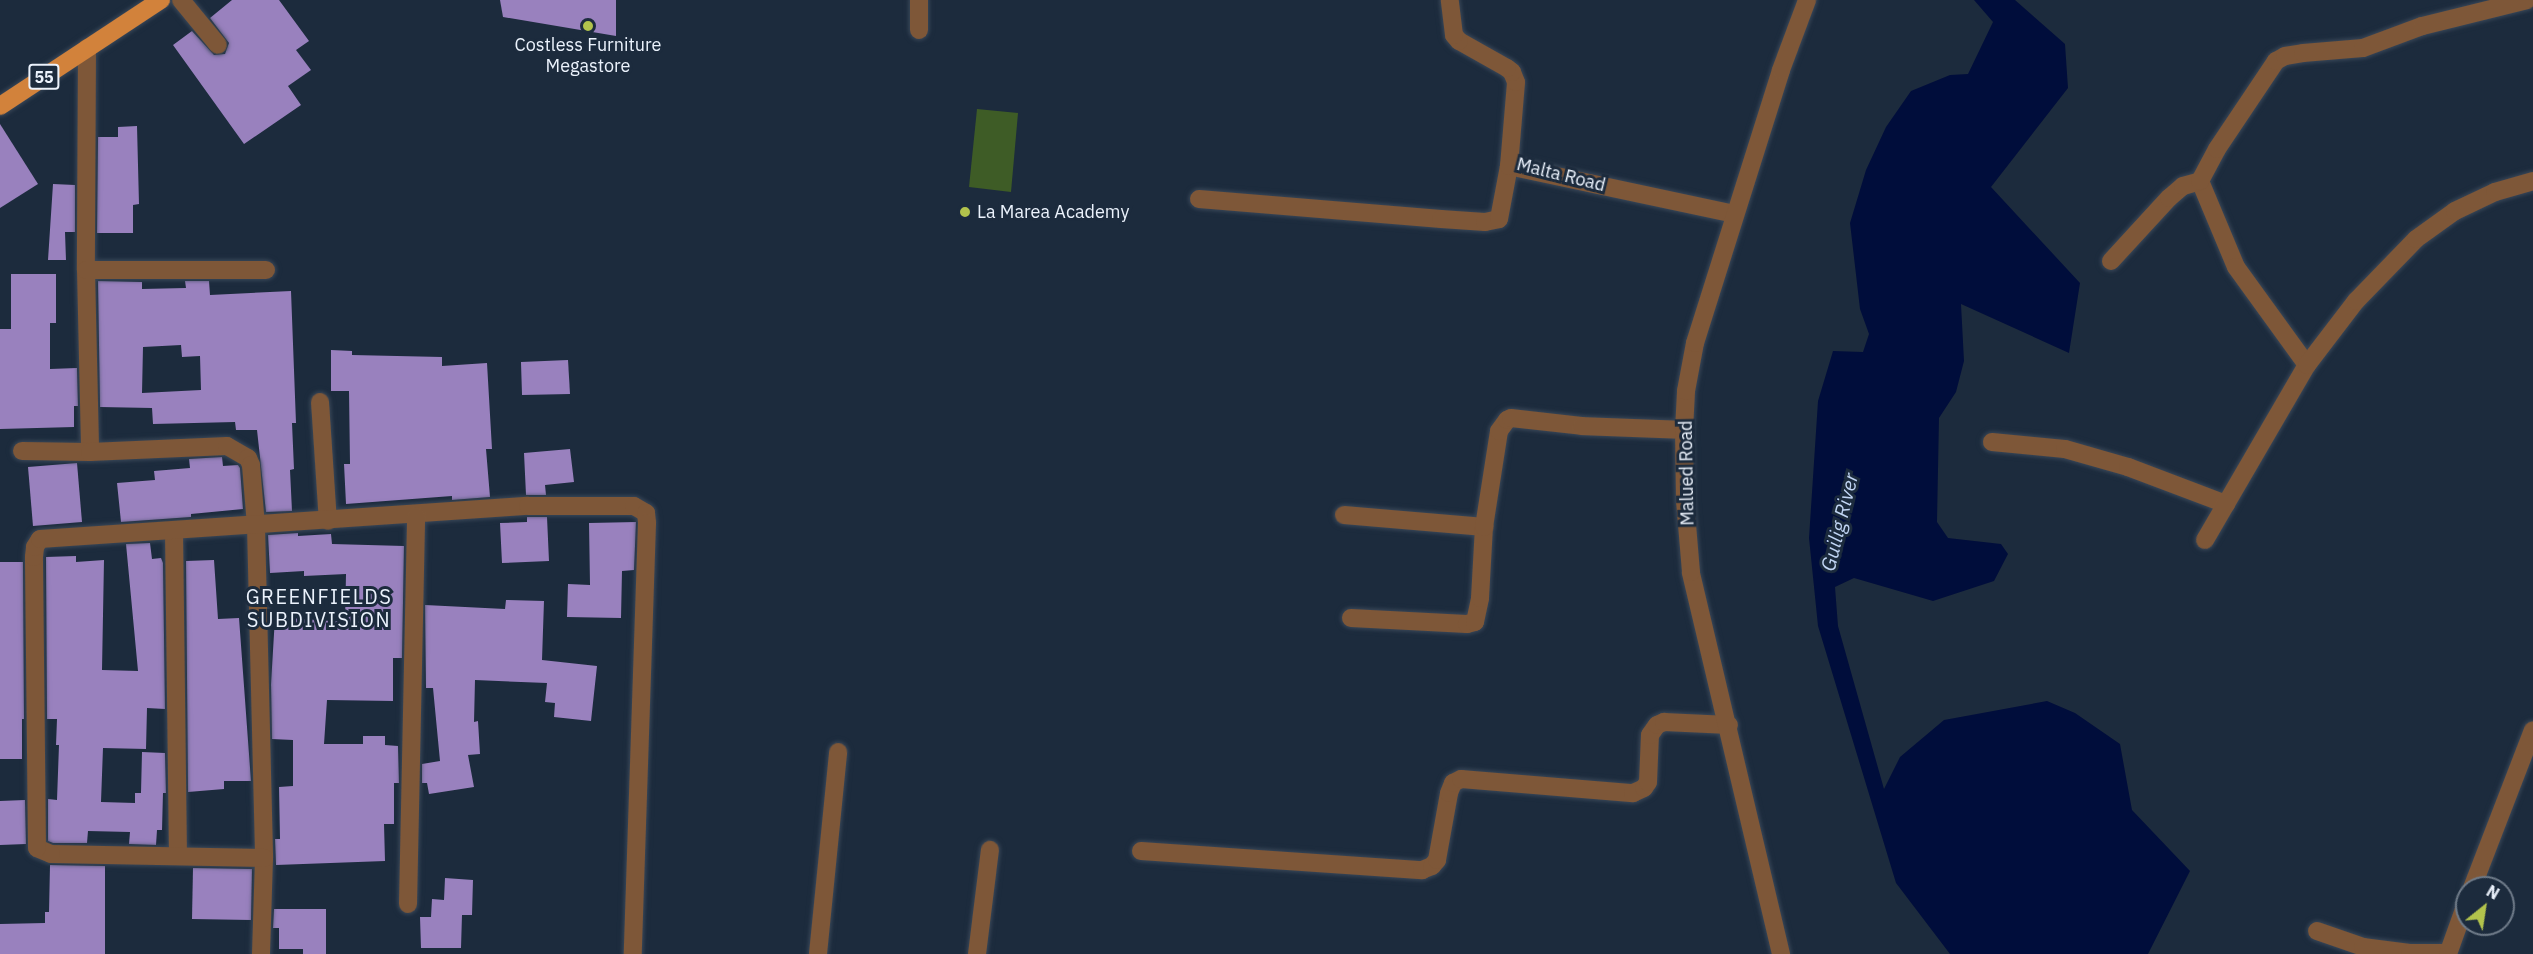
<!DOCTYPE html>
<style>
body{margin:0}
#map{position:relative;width:2533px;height:954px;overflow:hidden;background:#1c2b3d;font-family:"IBM Plex Sans",sans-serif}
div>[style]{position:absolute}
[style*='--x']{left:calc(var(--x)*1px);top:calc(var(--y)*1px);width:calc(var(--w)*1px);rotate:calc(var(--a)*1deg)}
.green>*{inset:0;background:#3e5c26}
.water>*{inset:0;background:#000d3b}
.building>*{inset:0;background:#9981be}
.roads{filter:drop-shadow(0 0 2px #394758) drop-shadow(0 0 2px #394758)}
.minor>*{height:18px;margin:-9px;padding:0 9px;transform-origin:9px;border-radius:9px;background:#7e5738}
.major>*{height:18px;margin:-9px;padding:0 9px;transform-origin:9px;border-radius:9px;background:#d2823b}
.dots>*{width:16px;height:16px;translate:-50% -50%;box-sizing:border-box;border:3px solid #1c2b3d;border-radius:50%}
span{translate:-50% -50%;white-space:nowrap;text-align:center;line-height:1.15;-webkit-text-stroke:6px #1c2b3d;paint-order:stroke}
.shield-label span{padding:2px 4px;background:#1c2b3d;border:2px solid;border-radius:4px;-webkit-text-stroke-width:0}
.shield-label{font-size:16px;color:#ebf2fc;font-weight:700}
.poi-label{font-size:18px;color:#ebf2fc}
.left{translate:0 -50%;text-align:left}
.street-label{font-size:18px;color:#ebf2fc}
.water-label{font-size:20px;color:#c1d5f4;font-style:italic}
.neighbourhood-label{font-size:20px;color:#ebf2fc;letter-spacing:1.5px}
.north{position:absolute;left:2455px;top:876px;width:60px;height:60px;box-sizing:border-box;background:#1c2b3d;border:2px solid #6f7b89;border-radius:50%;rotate:30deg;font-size:16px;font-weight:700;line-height:24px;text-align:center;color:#ebf2fc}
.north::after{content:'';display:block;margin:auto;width:21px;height:27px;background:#b2c34c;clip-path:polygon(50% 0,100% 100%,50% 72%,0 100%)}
</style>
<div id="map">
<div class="green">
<div style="clip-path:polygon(977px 109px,1018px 113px,1011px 192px,969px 187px)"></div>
</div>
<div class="water">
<div style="clip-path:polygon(1974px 0,2015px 0,2065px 44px,2068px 88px,1991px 187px,2080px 283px,2069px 353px,1961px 304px,1964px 361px,1956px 392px,1939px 418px,1937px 522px,1948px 538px,2001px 544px,2008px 554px,1994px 581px,1933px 601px,1854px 578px,1835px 587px,1838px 626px,1884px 789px,1900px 757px,1944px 720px,2047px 701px,2075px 713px,2120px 744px,2132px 810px,2190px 871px,2148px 954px,1950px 954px,1896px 883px,1818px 626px,1809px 538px,1818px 401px,1833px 351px,1863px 352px,1869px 334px,1860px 309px,1850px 223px,1866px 170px,1886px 127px,1911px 91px,1950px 75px,1968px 74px,1993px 22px)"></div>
</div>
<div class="building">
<div style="clip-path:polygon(232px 0,279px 0,309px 41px,296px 50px,311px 70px,288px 86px,301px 105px,244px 144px,173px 45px,192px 31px,214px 55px,225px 54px,229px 43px,210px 18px)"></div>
<div style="clip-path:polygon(500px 0,616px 0,616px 36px,503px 17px)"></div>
<div style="clip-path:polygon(0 124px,38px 184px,0 208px)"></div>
<div style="clip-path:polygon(137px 126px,139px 204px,133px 205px,133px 233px,97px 233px,98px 137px,118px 137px,118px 127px)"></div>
<div style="clip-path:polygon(53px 184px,75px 185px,75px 232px,65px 232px,66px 260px,48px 260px)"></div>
<div style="clip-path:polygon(11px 274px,56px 274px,56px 323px,50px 323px,50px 369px,77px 368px,78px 406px,74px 406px,74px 427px,0 429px,0 329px,11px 329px)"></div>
<div style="clip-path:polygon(evenodd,98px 281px,142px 282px,142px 289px,186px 288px,185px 281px,209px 281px,210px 295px,291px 291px,296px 423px,292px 423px,294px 469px,290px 470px,292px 511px,266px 512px,257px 430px,236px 430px,235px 422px,153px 424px,152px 408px,100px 407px,98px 281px,181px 345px,182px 357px,200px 356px,201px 390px,142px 393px,143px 347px,181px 345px)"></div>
<div style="clip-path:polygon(331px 350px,352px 351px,352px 355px,442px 357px,442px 366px,487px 363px,492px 449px,486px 449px,490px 497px,452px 500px,452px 496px,346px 504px,344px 464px,350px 464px,349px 391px,331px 391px)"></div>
<div style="clip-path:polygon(568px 360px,570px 394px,522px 395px,521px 362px)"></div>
<div style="clip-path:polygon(570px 449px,574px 482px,545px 485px,546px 495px,526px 495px,524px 453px)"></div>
<div style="clip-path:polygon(222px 457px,223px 466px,238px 465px,240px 468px,243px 509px,191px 514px,191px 517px,121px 522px,117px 483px,155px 480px,154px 471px,190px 468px,189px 459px)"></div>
<div style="clip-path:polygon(77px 463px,82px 522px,33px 526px,28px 467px)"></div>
<div style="clip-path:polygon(527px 517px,547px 517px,549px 561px,502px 563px,500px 523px,527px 522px)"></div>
<div style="clip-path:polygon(636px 522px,634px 570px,622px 571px,621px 618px,567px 617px,568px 584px,590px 585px,589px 523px)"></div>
<div style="clip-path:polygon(298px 533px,298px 536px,331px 534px,332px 544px,404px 546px,402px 658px,393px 658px,393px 701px,327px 700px,324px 744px,363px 744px,363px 736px,385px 736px,385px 745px,398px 746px,399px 783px,394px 783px,394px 824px,384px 824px,385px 861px,276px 865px,275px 839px,280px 839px,279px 787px,293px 786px,293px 740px,272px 739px,271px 684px,275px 617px,345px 622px,346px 574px,304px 576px,304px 571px,270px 573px,268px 535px)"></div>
<div style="clip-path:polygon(150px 543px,152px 559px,161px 558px,163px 563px,165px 709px,147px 708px,146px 749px,103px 748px,101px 802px,135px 803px,135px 793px,141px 793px,142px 752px,165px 753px,166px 793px,163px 793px,162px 830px,157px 830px,156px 845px,129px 844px,130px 832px,88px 831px,87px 843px,53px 843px,48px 841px,48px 799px,57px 800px,59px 745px,56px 745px,57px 719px,47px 719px,46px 557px,76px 556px,76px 562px,104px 560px,102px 670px,138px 671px,126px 544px)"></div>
<div style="clip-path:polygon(214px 560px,218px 619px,239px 618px,251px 781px,224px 781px,224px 789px,188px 792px,186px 561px)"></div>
<div style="clip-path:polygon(0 562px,23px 562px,24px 719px,22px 719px,22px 759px,0 759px)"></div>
<div style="clip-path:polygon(506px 600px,544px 601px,542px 660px,597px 666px,591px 721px,554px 717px,555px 703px,545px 702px,547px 683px,475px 680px,474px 722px,478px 721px,480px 754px,468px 755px,474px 787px,429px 794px,427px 783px,422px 783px,422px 764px,440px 761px,433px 688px,426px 688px,425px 605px,505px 609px)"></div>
<div style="clip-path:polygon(25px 800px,26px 844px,0 845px,0 801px)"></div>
<div style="clip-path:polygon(50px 865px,105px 866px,105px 954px,0 954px,0 924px,45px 923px,45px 912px,49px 912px)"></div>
<div style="clip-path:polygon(193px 868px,252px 869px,251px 920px,192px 919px)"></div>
<div style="clip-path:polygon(445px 878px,473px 880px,472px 915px,462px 915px,461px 948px,421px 948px,420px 917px,431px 917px,432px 899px,444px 900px)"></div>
<div style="clip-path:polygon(274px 909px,326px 909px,326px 954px,303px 954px,303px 949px,279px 949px,279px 928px,273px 928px)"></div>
</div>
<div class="roads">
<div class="minor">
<div style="--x:181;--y:0;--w:58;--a:50.6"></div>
<div style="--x:919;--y:30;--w:30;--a:-90"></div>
<div style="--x:87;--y:48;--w:222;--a:90.3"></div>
<div style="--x:86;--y:270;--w:182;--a:88.7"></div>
<div style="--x:1509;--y:166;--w:230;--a:12"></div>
<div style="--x:2200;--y:181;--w:93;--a:67.3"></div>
<div style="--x:2236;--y:267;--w:121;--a:54.1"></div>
<div style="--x:1199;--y:199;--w:243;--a:4.7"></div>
<div style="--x:1441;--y:219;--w:44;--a:3.9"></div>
<div style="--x:1485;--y:222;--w:14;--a:-12"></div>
<div style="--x:1499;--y:219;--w:54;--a:-79.3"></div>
<div style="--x:1509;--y:166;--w:84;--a:-85.2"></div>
<div style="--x:1516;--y:82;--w:11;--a:-112"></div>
<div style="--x:1512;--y:72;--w:6;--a:-141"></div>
<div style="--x:1507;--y:68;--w:55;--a:-150.6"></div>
<div style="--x:1459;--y:41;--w:8;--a:-130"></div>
<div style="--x:1454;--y:35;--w:35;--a:-97"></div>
<div style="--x:2111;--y:261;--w:86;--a:-47.4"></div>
<div style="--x:2169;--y:198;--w:18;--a:-41"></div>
<div style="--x:2183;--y:186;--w:18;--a:-16"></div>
<div style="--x:2200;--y:181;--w:36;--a:-62"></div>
<div style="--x:2217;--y:149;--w:106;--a:-56.2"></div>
<div style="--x:2276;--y:61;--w:10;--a:-29"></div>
<div style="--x:2285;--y:56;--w:18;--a:-9"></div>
<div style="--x:2303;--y:53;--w:60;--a:-4.8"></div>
<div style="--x:2363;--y:48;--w:63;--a:-20.4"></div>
<div style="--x:2422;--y:26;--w:108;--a:-13.9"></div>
<div style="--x:86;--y:270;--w:180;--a:0"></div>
<div style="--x:320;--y:402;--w:119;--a:86.2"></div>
<div style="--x:1992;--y:442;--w:73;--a:5.5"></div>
<div style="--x:2065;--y:449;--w:66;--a:15.9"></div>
<div style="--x:2128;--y:467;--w:105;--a:20.7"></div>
<div style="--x:22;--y:451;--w:68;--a:0.8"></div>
<div style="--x:90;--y:452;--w:137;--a:-2.5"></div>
<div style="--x:227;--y:446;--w:24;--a:30"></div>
<div style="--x:248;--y:458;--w:8;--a:67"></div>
<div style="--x:251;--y:465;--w:61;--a:85.3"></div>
<div style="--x:256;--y:526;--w:332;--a:88.6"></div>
<div style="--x:264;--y:858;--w:96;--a:91.8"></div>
<div style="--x:1344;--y:515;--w:141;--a:4.9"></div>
<div style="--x:174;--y:531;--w:325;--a:89.3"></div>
<div style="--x:2205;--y:540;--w:203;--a:-59.8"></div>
<div style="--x:2307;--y:365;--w:81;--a:-52.6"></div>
<div style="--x:2356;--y:301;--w:86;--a:-45.9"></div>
<div style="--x:2416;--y:239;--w:48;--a:-35.7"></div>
<div style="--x:2455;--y:211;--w:44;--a:-25.4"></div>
<div style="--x:2495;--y:192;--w:40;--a:-16"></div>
<div style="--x:1351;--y:618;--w:116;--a:3"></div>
<div style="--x:1467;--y:624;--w:8;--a:-14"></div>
<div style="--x:1475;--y:622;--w:25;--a:-78"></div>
<div style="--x:1480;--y:598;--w:71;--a:-86.8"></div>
<div style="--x:1484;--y:527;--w:97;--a:-81.1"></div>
<div style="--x:1499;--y:431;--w:14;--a:-54"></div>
<div style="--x:1507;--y:420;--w:4;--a:-27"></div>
<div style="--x:1511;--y:418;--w:71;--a:6.4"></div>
<div style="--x:1582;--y:426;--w:102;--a:2.2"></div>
<div style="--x:1141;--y:851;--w:282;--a:3.9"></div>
<div style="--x:1422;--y:870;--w:11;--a:-22"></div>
<div style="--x:1432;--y:866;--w:8;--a:-50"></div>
<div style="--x:1437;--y:860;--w:68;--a:-79.8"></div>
<div style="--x:1449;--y:793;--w:11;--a:-68"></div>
<div style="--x:1453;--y:783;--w:9;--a:-27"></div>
<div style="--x:1461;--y:779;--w:173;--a:4.7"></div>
<div style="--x:1633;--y:793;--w:12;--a:-24"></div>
<div style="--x:1644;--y:788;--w:7;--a:-56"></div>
<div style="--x:1648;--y:782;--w:47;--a:-87.6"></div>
<div style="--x:1650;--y:735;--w:12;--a:-55"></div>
<div style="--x:1657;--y:725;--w:8;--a:-23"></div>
<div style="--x:1664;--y:722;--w:65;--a:2.6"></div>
<div style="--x:264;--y:858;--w:213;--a:-178.9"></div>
<div style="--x:51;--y:854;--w:15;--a:-157"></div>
<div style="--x:37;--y:848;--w:291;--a:-90.6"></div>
<div style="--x:34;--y:557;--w:10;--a:-84"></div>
<div style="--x:35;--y:547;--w:9;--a:-58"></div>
<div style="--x:40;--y:539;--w:489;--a:-3.9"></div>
<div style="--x:528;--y:506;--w:106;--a:0"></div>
<div style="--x:634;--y:506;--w:14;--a:30"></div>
<div style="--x:646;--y:513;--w:10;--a:84"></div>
<div style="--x:647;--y:523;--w:431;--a:91.9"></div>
<div style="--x:2472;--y:888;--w:169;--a:-68.9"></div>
<div style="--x:408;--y:904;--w:388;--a:-88.8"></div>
<div style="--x:2317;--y:931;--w:49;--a:19.2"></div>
<div style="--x:2363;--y:947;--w:47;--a:7.3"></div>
<div style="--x:2410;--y:953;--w:38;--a:0"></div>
<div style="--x:818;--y:954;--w:203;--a:-84.3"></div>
<div style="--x:977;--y:954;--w:105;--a:-82.9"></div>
<div style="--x:1781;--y:954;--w:392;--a:-103.3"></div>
<div style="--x:1691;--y:572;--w:71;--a:-94.8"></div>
<div style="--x:1685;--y:501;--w:71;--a:-90.8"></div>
<div style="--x:1684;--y:430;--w:39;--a:-87"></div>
<div style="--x:1686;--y:391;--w:49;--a:-79.4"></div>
<div style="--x:1695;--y:343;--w:286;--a:-72.5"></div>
<div style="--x:1781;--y:70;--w:75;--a:-69.6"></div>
<div style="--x:2448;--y:954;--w:56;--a:-70.3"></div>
</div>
<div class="major">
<div style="--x:0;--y:106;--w:193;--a:-33.4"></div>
</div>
</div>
<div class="dots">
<div style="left:588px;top:26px;background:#b2c34c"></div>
<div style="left:965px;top:212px;background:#b2c34c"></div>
</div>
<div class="shield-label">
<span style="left:44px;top:77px">55</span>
</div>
<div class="poi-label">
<span style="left:588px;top:56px">Costless Furniture<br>Megastore</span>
<span class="left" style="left:977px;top:212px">La Marea Academy</span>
</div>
<div class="street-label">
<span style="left:1561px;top:175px;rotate:14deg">Malta Road</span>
<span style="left:1687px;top:473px;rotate:-91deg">Malued Road</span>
</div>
<div class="water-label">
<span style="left:1839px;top:522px;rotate:-76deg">Guilig River</span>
</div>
<div class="neighbourhood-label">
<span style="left:319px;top:608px">GREENFIELDS<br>SUBDIVISION</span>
</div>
<div class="north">N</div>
</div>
